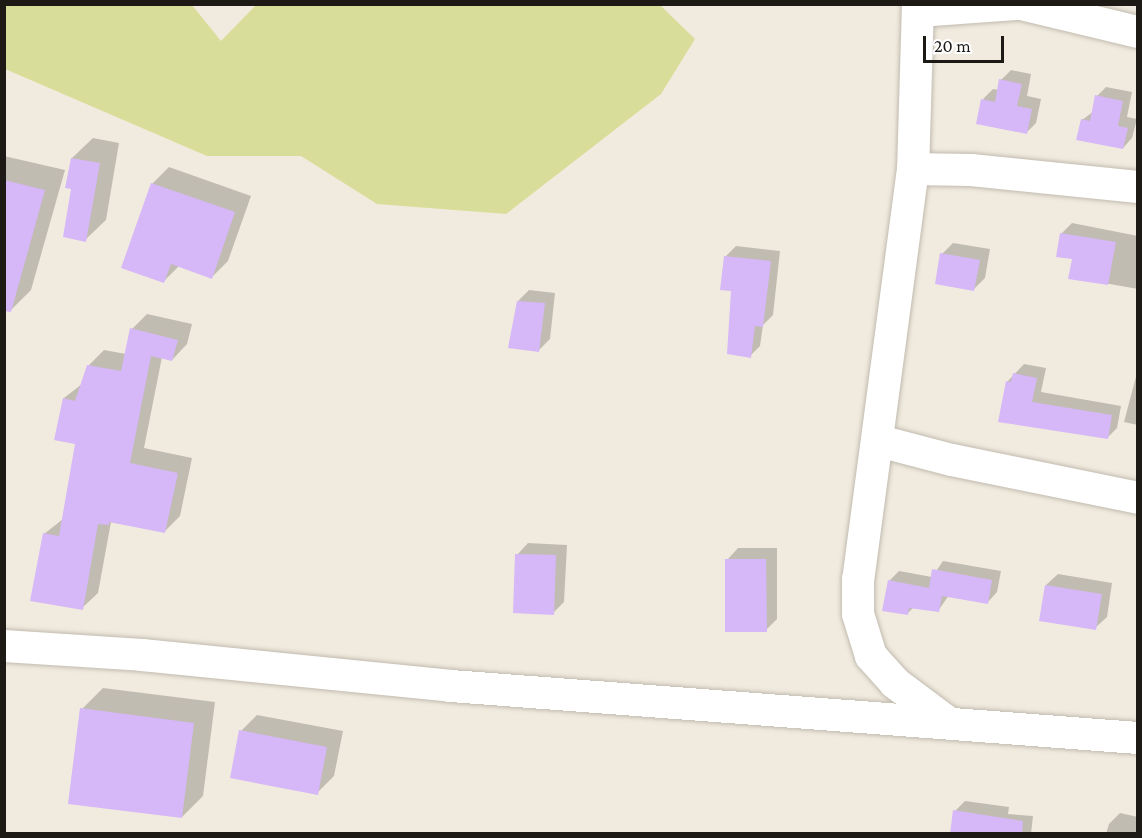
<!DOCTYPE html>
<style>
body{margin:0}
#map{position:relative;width:1142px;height:838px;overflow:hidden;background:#f1ebdf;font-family:"Crimson Pro",serif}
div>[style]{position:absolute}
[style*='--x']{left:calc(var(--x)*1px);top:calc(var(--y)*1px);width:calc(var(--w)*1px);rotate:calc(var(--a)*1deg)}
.green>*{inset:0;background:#d8de99}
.shadow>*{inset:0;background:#0003}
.building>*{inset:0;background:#d6b7f7}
.roads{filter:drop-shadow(0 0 2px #c1bbaf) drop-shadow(0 0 2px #c1bbaf)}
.street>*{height:32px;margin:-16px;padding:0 16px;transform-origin:16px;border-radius:16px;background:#fff}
span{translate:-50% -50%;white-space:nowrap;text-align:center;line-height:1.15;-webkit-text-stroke:4.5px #fff;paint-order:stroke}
.frame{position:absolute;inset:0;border:6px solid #1d1a16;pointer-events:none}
.scale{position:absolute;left:923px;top:36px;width:81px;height:27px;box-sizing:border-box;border:3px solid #1d1a16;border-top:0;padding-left:8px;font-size:18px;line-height:21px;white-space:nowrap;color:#1d1a16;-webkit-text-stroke:4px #fff;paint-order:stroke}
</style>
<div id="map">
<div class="green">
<div style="clip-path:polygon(4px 5px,192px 5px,221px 41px,256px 5px,660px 5px,695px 39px,661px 94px,506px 214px,377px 204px,301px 156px,207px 156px,5px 69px)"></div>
</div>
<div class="shadow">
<div style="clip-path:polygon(1011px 70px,1031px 74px,1027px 96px,1041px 99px,1036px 123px,1026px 133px,983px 99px,993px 89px,999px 90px,1001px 80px)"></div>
<div style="clip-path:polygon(1106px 87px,1132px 92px,1127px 117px,1137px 119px,1132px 138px,1123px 148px,1082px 120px,1094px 111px,1097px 96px)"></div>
<div style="clip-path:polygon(93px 138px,119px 143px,106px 220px,85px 240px,72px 188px,72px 158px)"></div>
<div style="clip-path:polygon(4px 156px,65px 170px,31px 290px,11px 310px,4px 309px)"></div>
<div style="clip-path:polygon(169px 167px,251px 196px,228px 261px,212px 277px,179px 266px,164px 281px,152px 184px)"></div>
<div style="clip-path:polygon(1072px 223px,1138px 236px,1138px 289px,1070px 277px,1073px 258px,1061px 234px)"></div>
<div style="clip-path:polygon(953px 243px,990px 249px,985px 278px,974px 289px,942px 254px)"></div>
<div style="clip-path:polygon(736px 246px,780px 251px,773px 315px,763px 325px,760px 346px,750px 356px,725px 257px)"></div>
<div style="clip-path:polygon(529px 290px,555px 293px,550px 339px,539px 350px,509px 347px,518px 301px)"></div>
<div style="clip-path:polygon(147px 314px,192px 324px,187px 344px,172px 360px,162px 357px,144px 448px,192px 458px,180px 516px,165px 531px,111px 522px,98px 593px,82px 608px,44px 534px,63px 519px,77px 443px,56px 439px,64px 398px,82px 384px,89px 365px,104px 350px,126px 354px,132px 329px)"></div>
<div style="clip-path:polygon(1024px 364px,1046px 368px,1041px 392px,1121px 406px,1117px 428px,1107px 438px,1000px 421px,1007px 382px)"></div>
<div style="clip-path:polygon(1138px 369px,1138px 425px,1124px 422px)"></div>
<div style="clip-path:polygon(528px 543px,567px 545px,564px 602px,553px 613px,517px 555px)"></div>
<div style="clip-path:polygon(738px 548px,777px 548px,777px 619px,766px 630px,727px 560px)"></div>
<div style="clip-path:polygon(943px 561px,1001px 571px,997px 592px,988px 602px,949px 595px,938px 611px,914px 607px,907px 614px,890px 580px,899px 571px,932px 577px)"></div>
<div style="clip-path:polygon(1058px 574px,1112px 583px,1107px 617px,1095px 628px,1046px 585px)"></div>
<div style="clip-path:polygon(103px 688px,215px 702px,203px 796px,182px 817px,82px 709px)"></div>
<div style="clip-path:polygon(257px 715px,343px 731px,334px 776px,317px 793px,241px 731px)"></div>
<div style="clip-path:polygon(965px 801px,1009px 807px,1008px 814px,1033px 816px,1031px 834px,951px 834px,955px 811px)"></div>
<div style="clip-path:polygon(1120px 813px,1138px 817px,1138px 834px,1106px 834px,1109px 824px)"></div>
</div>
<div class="building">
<div style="clip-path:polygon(999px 79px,1022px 84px,1017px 106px,1032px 109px,1027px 134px,976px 124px,981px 99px,995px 102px)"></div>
<div style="clip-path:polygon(1095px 95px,1123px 101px,1118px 126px,1128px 128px,1123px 149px,1076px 140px,1081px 119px,1090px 121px)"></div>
<div style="clip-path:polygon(71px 158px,100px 163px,86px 242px,63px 237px,71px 189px,65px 188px)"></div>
<div style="clip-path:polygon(4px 180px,45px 190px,11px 312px,4px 311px)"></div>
<div style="clip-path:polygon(151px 183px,235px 212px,212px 279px,171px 264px,164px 283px,121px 268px)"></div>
<div style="clip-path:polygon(1060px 233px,1116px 242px,1108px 285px,1068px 279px,1072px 259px,1056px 257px)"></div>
<div style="clip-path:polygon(940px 253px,980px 260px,974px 291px,935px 284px)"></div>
<div style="clip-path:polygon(724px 256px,771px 261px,763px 327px,755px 326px,751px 358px,727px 354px,731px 291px,720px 290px)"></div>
<div style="clip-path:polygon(517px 301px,545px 303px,539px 352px,508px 348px)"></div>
<div style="clip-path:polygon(130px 328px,178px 340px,172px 361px,151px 356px,130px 463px,178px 473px,165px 533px,109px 522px,109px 525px,98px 524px,83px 610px,30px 601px,43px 533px,59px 536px,75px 444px,54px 440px,63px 398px,75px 401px,87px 365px,121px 371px)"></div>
<div style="clip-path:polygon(1013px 373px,1037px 378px,1032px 402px,1112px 415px,1108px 439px,998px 422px,1006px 381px,1011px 382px)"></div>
<div style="clip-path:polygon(515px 554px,556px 555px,554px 615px,513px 613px)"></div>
<div style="clip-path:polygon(725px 559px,766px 559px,767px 632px,725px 632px)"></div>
<div style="clip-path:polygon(932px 569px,992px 580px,988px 604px,942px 596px,939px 612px,909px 608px,908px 615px,882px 611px,888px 580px,929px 588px)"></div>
<div style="clip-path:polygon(1045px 585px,1102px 594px,1096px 630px,1039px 621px)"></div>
<div style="clip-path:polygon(80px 708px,194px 723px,182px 818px,68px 804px)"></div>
<div style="clip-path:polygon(239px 730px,327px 747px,318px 795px,230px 778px)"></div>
<div style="clip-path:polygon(953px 810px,1023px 821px,1022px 834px,950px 834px)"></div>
</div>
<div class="roads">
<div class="street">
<div style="--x:918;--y:4;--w:165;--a:91.7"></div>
<div style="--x:913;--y:169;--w:414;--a:97.6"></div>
<div style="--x:858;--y:579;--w:35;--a:90"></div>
<div style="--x:858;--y:614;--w:44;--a:72.8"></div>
<div style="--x:871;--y:656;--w:36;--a:48"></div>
<div style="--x:895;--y:683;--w:64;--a:36.7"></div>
<div style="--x:1021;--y:4;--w:120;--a:13.5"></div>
<div style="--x:918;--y:11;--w:98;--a:-4.1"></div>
<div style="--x:913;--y:169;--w:58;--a:1"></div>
<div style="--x:971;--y:170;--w:168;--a:5.8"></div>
<div style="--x:879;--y:441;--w:75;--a:14.6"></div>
<div style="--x:952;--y:460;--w:190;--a:11.5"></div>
<div style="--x:4;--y:646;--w:138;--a:3.7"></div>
<div style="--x:142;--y:655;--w:311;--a:5.7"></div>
<div style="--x:451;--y:686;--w:689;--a:4.33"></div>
</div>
</div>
<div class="frame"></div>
<div class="scale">20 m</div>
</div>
